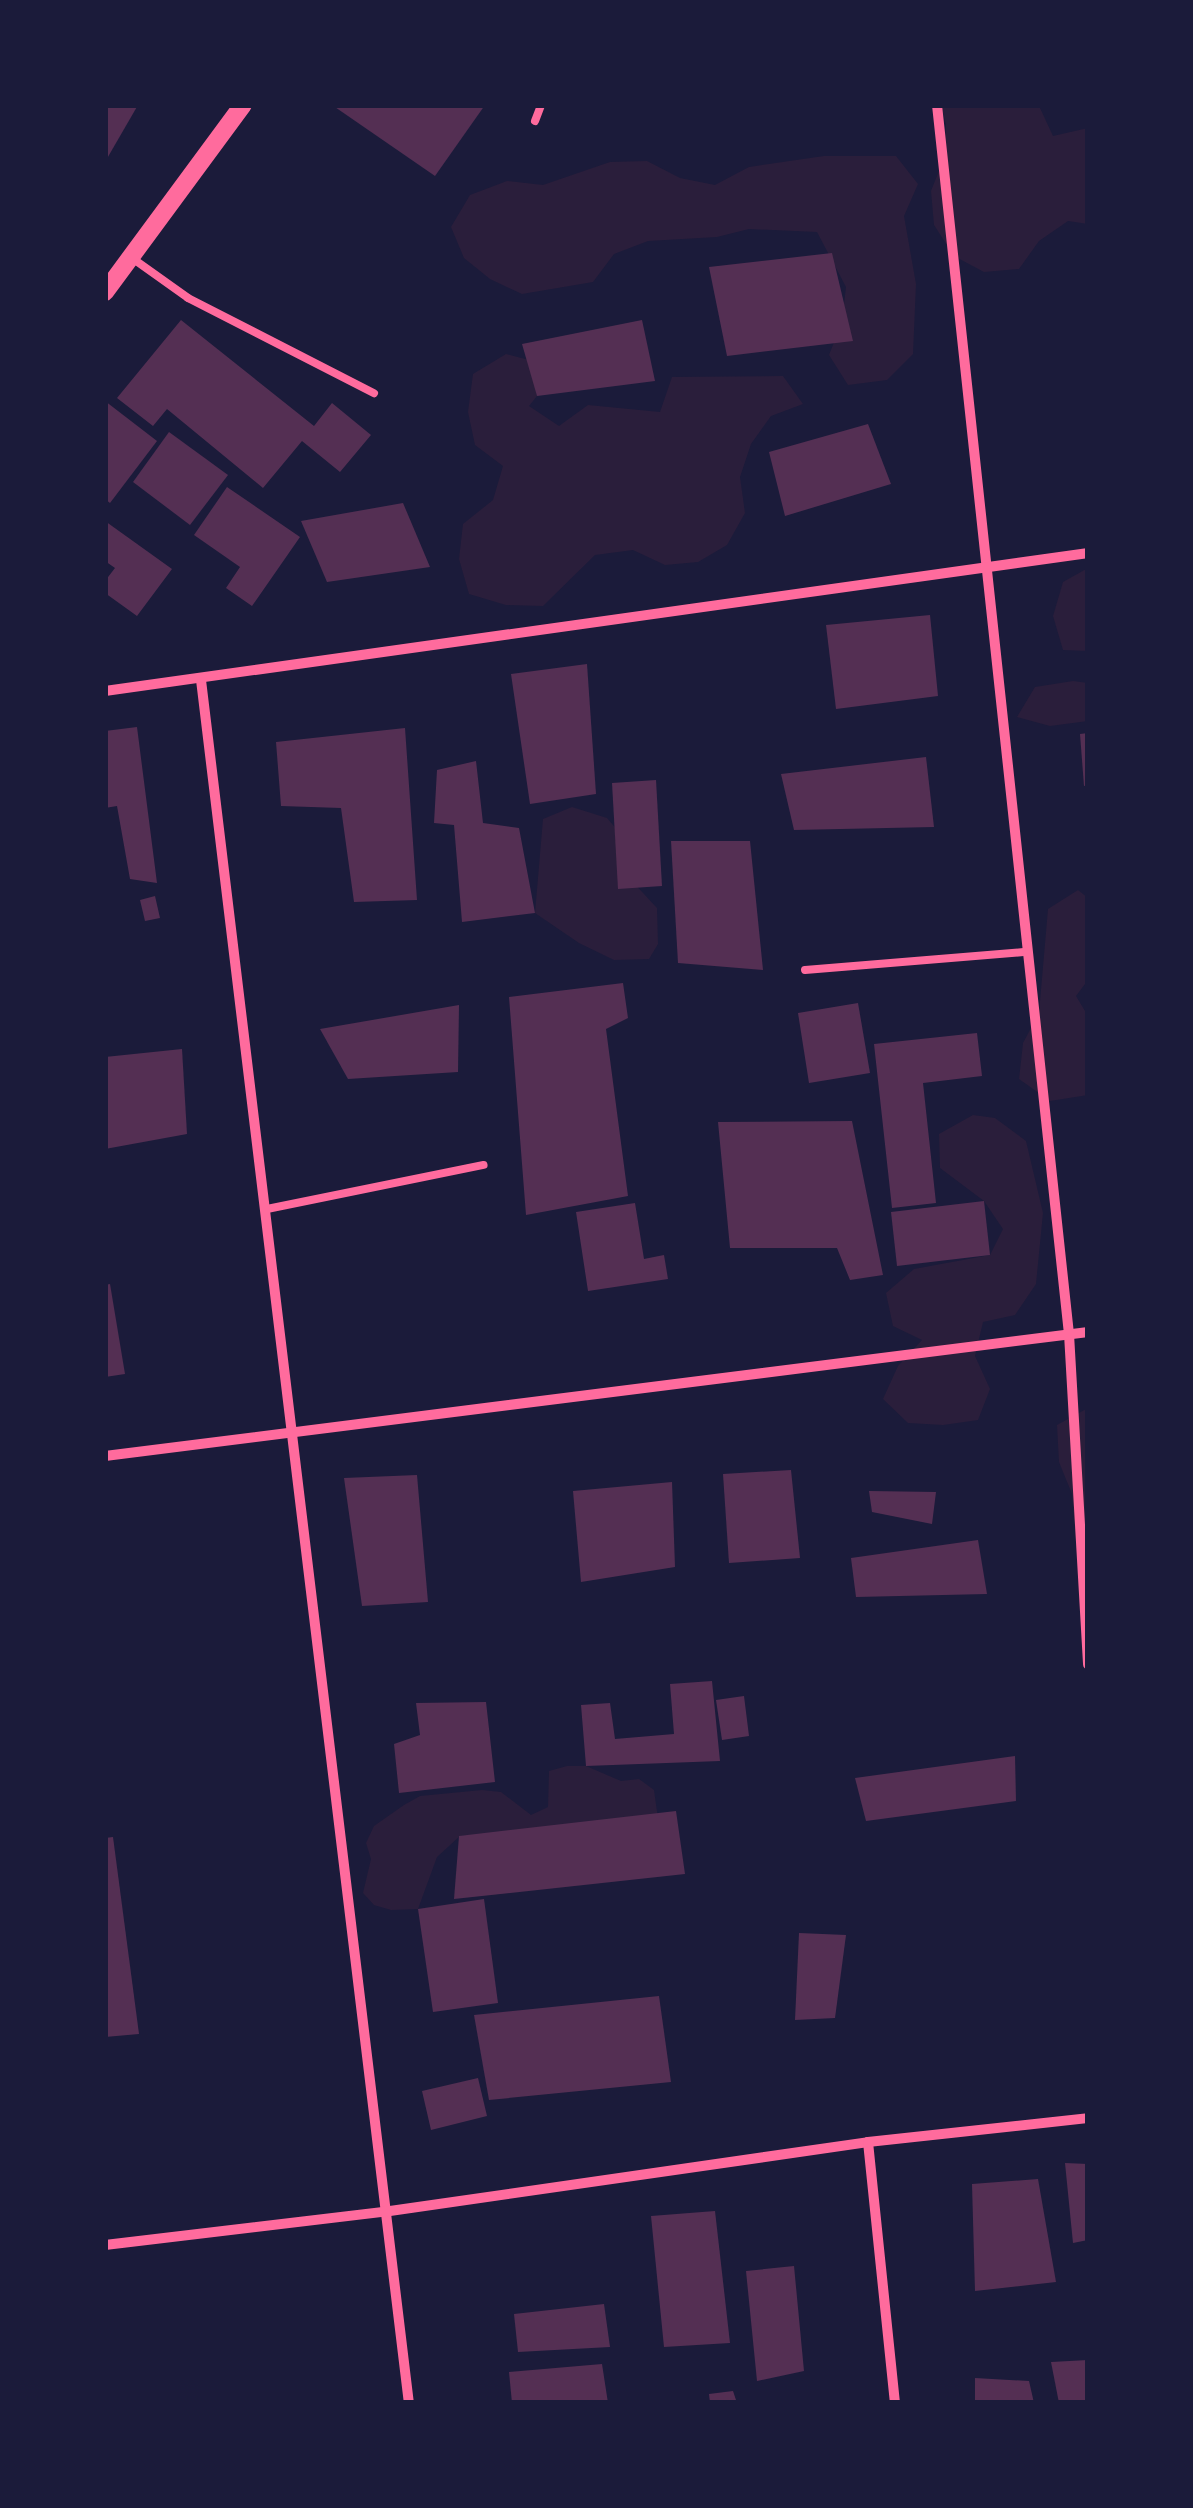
<!DOCTYPE html>
<style>
body{margin:0}
#map{position:relative;width:1193px;height:2508px;overflow:hidden;background:#1b1b3a;font-family:"PT Sans",sans-serif}
div>[style]{position:absolute}
[style*='--x']{left:calc(var(--x)*1px);top:calc(var(--y)*1px);width:calc(var(--w)*1px);rotate:calc(var(--a)*1deg)}
.green>*{inset:0;background:#2a1e3b}
.building>*{inset:0;background:#542f53}
.service>*{height:8px;margin:-4px;padding:0 4px;transform-origin:4px;border-radius:4px;background:#ff6b9d}
.minor>*{height:10px;margin:-5px;padding:0 5px;transform-origin:5px;border-radius:5px;background:#ff6b9d}
.tertiary>*{height:18px;margin:-9px;padding:0 9px;transform-origin:9px;border-radius:9px;background:#ff6b9d}
span{translate:-50% -50%;white-space:nowrap;text-align:center;line-height:1.15;-webkit-text-stroke:10px #1b1b3a;paint-order:stroke}
.frame{position:absolute;inset:0;border:108px solid #1b1b3a;pointer-events:none}
</style>
<div id="map">
<div class="green">
<div style="clip-path:polygon(941px 105px,1045px 105px,1040px 108px,1053px 136px,1088px 128px,1088px 224px,1068px 221px,1039px 241px,1019px 269px,984px 272px,954px 256px,934px 225px,931px 191px,944px 158px,946px 125px)"></div>
<div style="clip-path:polygon(824px 156px,896px 156px,918px 184px,904px 216px,916px 284px,913px 354px,887px 380px,848px 385px,829px 355px,842px 322px,846px 287px,817px 232px,749px 229px,717px 237px,648px 241px,614px 254px,593px 282px,522px 294px,490px 279px,464px 258px,451px 227px,470px 195px,507px 181px,543px 185px,610px 162px,647px 161px,680px 178px,715px 185px,749px 167px)"></div>
<div style="clip-path:polygon(506px 354px,529px 360px,537px 396px,529px 406px,559px 426px,588px 405px,660px 412px,672px 377px,783px 376px,803px 404px,771px 416px,751px 444px,740px 477px,745px 513px,727px 545px,698px 562px,665px 565px,633px 550px,595px 555px,543px 606px,506px 605px,469px 594px,459px 559px,463px 524px,493px 500px,503px 466px,475px 445px,468px 412px,473px 374px)"></div>
<div style="clip-path:polygon(1088px 568px,1088px 651px,1063px 650px,1053px 616px,1063px 582px)"></div>
<div style="clip-path:polygon(1073px 681px,1088px 683px,1088px 721px,1050px 726px,1017px 717px,1035px 687px)"></div>
<div style="clip-path:polygon(572px 807px,607px 818px,619px 832px,618px 866px,657px 908px,658px 944px,649px 959px,614px 960px,579px 943px,535px 913px,543px 819px)"></div>
<div style="clip-path:polygon(1078px 890px,1088px 898px,1088px 980px,1076px 996px,1088px 1016px,1088px 1095px,1050px 1101px,1019px 1079px,1023px 1043px,1039px 1013px,1048px 909px)"></div>
<div style="clip-path:polygon(973px 1115px,995px 1118px,1026px 1141px,1043px 1213px,1036px 1284px,1015px 1315px,983px 1322px,975px 1356px,990px 1389px,978px 1420px,943px 1425px,908px 1423px,883px 1399px,898px 1366px,922px 1340px,893px 1326px,886px 1293px,914px 1269px,990px 1255px,1003px 1229px,984px 1201px,940px 1168px,939px 1134px)"></div>
<div style="clip-path:polygon(1088px 1408px,1088px 1603px,1078px 1563px,1072px 1494px,1059px 1462px,1057px 1425px)"></div>
<div style="clip-path:polygon(567px 1766px,586px 1766px,621px 1781px,639px 1779px,654px 1790px,659px 1826px,460px 1836px,437px 1857px,418px 1909px,391px 1910px,374px 1905px,363px 1893px,371px 1859px,366px 1843px,374px 1826px,404px 1805px,420px 1796px,482px 1790px,501px 1792px,531px 1815px,548px 1807px,549px 1771px)"></div>
</div>
<div class="building">
<div style="clip-path:polygon(105px 105px,138px 105px,105px 162px)"></div>
<div style="clip-path:polygon(332px 105px,485px 105px,435px 176px)"></div>
<div style="clip-path:polygon(832px 253px,853px 341px,727px 356px,709px 267px)"></div>
<div style="clip-path:polygon(181px 320px,314px 426px,332px 403px,371px 435px,340px 472px,302px 441px,263px 488px,167px 409px,153px 426px,117px 398px)"></div>
<div style="clip-path:polygon(642px 320px,655px 381px,537px 396px,522px 344px)"></div>
<div style="clip-path:polygon(105px 401px,157px 441px,110px 503px,105px 499px)"></div>
<div style="clip-path:polygon(868px 424px,891px 484px,785px 516px,769px 452px)"></div>
<div style="clip-path:polygon(169px 432px,228px 475px,190px 525px,133px 482px)"></div>
<div style="clip-path:polygon(227px 487px,300px 537px,252px 606px,226px 588px,240px 567px,194px 535px)"></div>
<div style="clip-path:polygon(403px 503px,430px 567px,327px 582px,301px 521px)"></div>
<div style="clip-path:polygon(105px 521px,172px 569px,137px 616px,105px 593px,105px 581px,115px 568px,105px 561px)"></div>
<div style="clip-path:polygon(930px 615px,938px 696px,836px 709px,826px 625px)"></div>
<div style="clip-path:polygon(587px 664px,596px 794px,530px 804px,511px 674px)"></div>
<div style="clip-path:polygon(137px 727px,157px 883px,130px 879px,117px 806px,105px 808px,105px 731px)"></div>
<div style="clip-path:polygon(405px 728px,417px 900px,354px 902px,341px 808px,281px 806px,276px 742px)"></div>
<div style="clip-path:polygon(1088px 733px,1088px 785px,1084px 786px,1080px 734px)"></div>
<div style="clip-path:polygon(926px 757px,934px 827px,794px 830px,781px 774px)"></div>
<div style="clip-path:polygon(476px 761px,483px 823px,519px 828px,535px 913px,462px 922px,454px 825px,434px 823px,437px 770px)"></div>
<div style="clip-path:polygon(656px 780px,662px 886px,618px 889px,612px 783px)"></div>
<div style="clip-path:polygon(671px 841px,750px 841px,763px 970px,678px 963px)"></div>
<div style="clip-path:polygon(155px 896px,160px 918px,145px 921px,140px 900px)"></div>
<div style="clip-path:polygon(623px 983px,628px 1018px,606px 1029px,628px 1196px,526px 1215px,509px 997px)"></div>
<div style="clip-path:polygon(858px 1003px,870px 1073px,809px 1083px,798px 1013px)"></div>
<div style="clip-path:polygon(459px 1005px,458px 1072px,348px 1079px,320px 1029px)"></div>
<div style="clip-path:polygon(977px 1033px,982px 1076px,923px 1083px,936px 1203px,892px 1208px,874px 1044px)"></div>
<div style="clip-path:polygon(182px 1049px,187px 1134px,105px 1149px,105px 1057px)"></div>
<div style="clip-path:polygon(852px 1121px,883px 1275px,850px 1280px,837px 1248px,730px 1248px,718px 1122px)"></div>
<div style="clip-path:polygon(984px 1201px,990px 1255px,897px 1266px,891px 1212px)"></div>
<div style="clip-path:polygon(635px 1203px,644px 1259px,664px 1255px,668px 1279px,588px 1291px,576px 1212px)"></div>
<div style="clip-path:polygon(110px 1284px,125px 1374px,105px 1377px,105px 1285px)"></div>
<div style="clip-path:polygon(791px 1470px,800px 1558px,729px 1563px,723px 1474px)"></div>
<div style="clip-path:polygon(417px 1475px,428px 1602px,362px 1606px,344px 1478px)"></div>
<div style="clip-path:polygon(672px 1482px,675px 1567px,581px 1582px,573px 1491px)"></div>
<div style="clip-path:polygon(869px 1491px,936px 1492px,932px 1524px,872px 1512px)"></div>
<div style="clip-path:polygon(978px 1540px,987px 1594px,856px 1597px,851px 1558px)"></div>
<div style="clip-path:polygon(712px 1681px,720px 1761px,586px 1766px,581px 1705px,610px 1703px,615px 1739px,674px 1734px,670px 1684px)"></div>
<div style="clip-path:polygon(744px 1696px,749px 1736px,722px 1740px,716px 1700px)"></div>
<div style="clip-path:polygon(486px 1702px,495px 1782px,399px 1793px,394px 1744px,420px 1735px,416px 1703px)"></div>
<div style="clip-path:polygon(1015px 1756px,1016px 1801px,866px 1821px,855px 1778px)"></div>
<div style="clip-path:polygon(676px 1811px,685px 1874px,454px 1899px,459px 1836px)"></div>
<div style="clip-path:polygon(113px 1837px,139px 2034px,105px 2037px,105px 1838px)"></div>
<div style="clip-path:polygon(484px 1899px,498px 2003px,433px 2012px,418px 1909px)"></div>
<div style="clip-path:polygon(799px 1933px,846px 1935px,835px 2018px,795px 2020px)"></div>
<div style="clip-path:polygon(659px 1996px,671px 2082px,489px 2100px,474px 2015px)"></div>
<div style="clip-path:polygon(478px 2078px,487px 2116px,431px 2130px,422px 2091px)"></div>
<div style="clip-path:polygon(1065px 2163px,1088px 2164px,1088px 2240px,1073px 2243px)"></div>
<div style="clip-path:polygon(1038px 2179px,1056px 2282px,975px 2291px,972px 2184px)"></div>
<div style="clip-path:polygon(715px 2211px,730px 2343px,664px 2347px,651px 2216px)"></div>
<div style="clip-path:polygon(794px 2266px,804px 2371px,757px 2381px,746px 2271px)"></div>
<div style="clip-path:polygon(604px 2304px,610px 2347px,518px 2352px,514px 2314px)"></div>
<div style="clip-path:polygon(1088px 2360px,1088px 2403px,1059px 2403px,1051px 2362px)"></div>
<div style="clip-path:polygon(602px 2364px,608px 2403px,512px 2403px,509px 2372px)"></div>
<div style="clip-path:polygon(975px 2378px,1029px 2381px,1034px 2403px,975px 2403px)"></div>
<div style="clip-path:polygon(733px 2391px,737px 2403px,710px 2403px,709px 2394px)"></div>
</div>
<div class="service">
<div style="--x:535;--y:121;--w:17;--a:-69"></div>
<div style="--x:132;--y:258;--w:69;--a:35.5"></div>
<div style="--x:188;--y:298;--w:209;--a:27.1"></div>
<div style="--x:805;--y:970;--w:222;--a:-4.7"></div>
<div style="--x:267;--y:1209;--w:221;--a:-11.5"></div>
</div>
<div class="minor">
<div style="--x:937;--y:105;--w:1236;--a:83.87"></div>
<div style="--x:1069;--y:1334;--w:331;--a:86.7"></div>
<div style="--x:201;--y:680;--w:1736;--a:83.12"></div>
<div style="--x:105;--y:691;--w:993;--a:-7.99"></div>
<div style="--x:105;--y:1456;--w:991;--a:-7.19"></div>
<div style="--x:868;--y:2142;--w:262;--a:84.1"></div>
<div style="--x:105;--y:2245;--w:280;--a:-6.8"></div>
<div style="--x:383;--y:2212;--w:490;--a:-8.2"></div>
<div style="--x:868;--y:2142;--w:221;--a:-6.2"></div>
</div>
<div class="tertiary">
<div style="--x:105;--y:292;--w:232;--a:-53.6"></div>
</div>
<div class="frame"></div>
</div>
